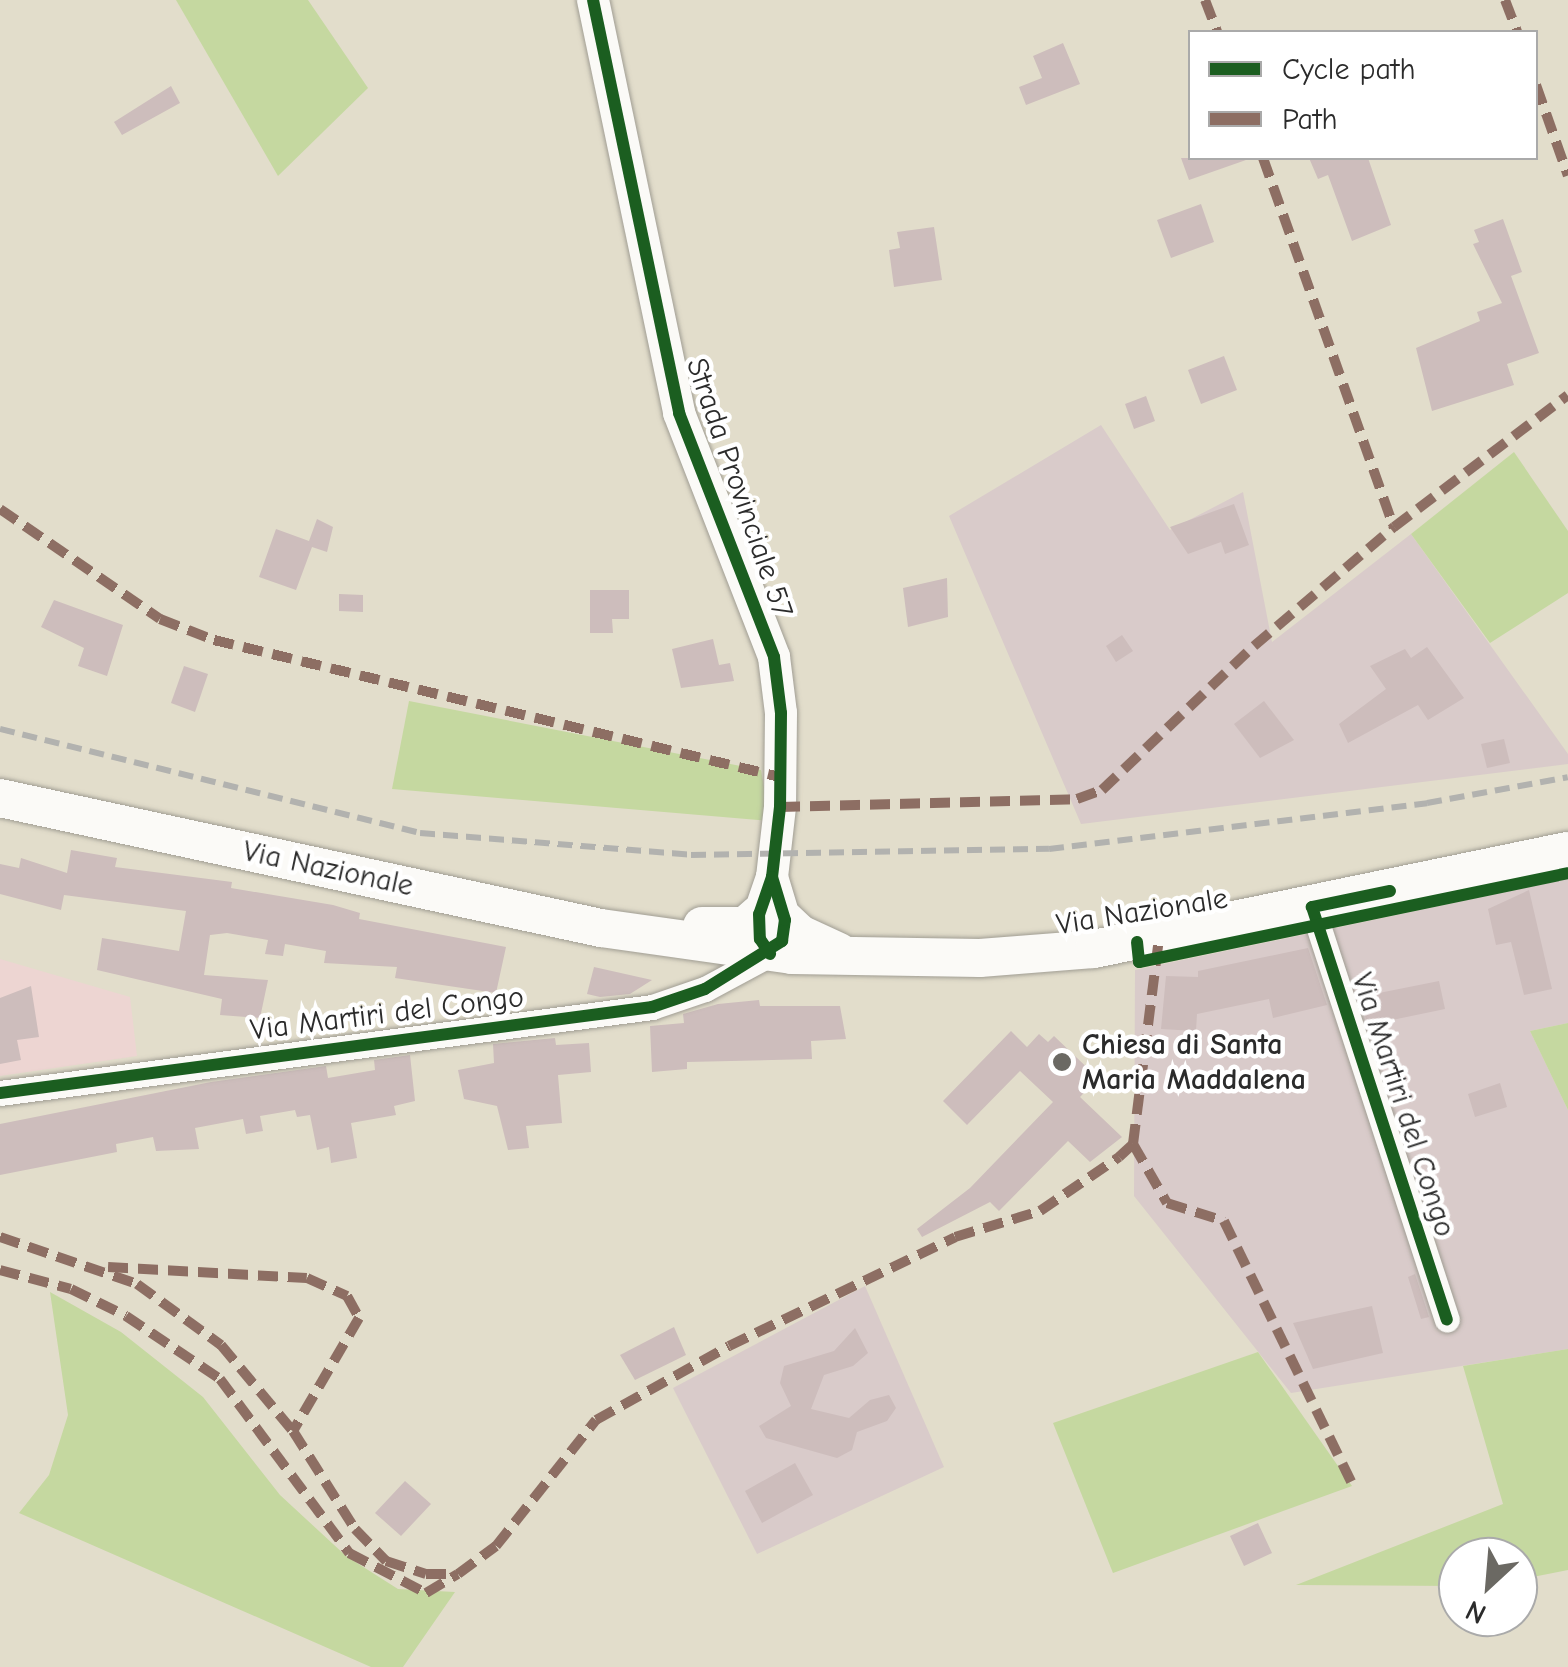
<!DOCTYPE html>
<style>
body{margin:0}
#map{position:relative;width:1568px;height:1667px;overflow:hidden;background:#e2ddcb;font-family:"Comic Neue",sans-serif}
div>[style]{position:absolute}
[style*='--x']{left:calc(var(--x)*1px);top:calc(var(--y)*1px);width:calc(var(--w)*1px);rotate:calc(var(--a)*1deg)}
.built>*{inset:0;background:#edd5d2}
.industrial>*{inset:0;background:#d9cbca}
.green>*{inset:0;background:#c5d8a0}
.building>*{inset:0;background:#cdbdbc}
.roads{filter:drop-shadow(0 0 2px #a09d93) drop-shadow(0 0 2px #a09d93)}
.minor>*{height:25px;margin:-12.5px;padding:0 12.5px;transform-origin:12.5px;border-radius:12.5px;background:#fbfaf7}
.tertiary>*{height:32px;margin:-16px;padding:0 16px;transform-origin:16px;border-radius:16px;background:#fbfaf7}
.secondary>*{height:38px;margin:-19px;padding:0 19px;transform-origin:19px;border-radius:19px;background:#fbfaf7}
.rail>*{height:6px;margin-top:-3px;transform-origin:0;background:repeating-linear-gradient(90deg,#b2b2af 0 15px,transparent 0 23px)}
.quiet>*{height:10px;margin-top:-5px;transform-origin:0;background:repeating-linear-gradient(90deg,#8d6e63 0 20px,transparent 0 30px)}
.cycleway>*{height:12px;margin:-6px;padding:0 6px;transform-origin:6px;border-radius:6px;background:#1b5e20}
.dots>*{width:28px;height:28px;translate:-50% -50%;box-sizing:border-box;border:5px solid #fff;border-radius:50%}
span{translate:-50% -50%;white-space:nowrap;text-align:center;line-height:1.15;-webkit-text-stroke:9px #fff;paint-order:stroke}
.street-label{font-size:30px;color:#2b2b2b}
.poi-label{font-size:30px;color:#2b2b2b;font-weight:700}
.left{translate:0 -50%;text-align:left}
.legend{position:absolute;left:1188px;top:30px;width:350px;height:130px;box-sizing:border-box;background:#fff;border:2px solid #aaa;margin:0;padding:12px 18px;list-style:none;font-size:30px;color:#2b2b2b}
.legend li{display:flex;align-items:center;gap:20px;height:50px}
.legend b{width:50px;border:2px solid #aaa}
.north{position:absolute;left:1438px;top:1537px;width:100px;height:100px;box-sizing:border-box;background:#fff;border:2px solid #aaa;border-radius:50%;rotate:206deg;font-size:28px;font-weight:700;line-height:40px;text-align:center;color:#2b2b2b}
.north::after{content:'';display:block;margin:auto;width:35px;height:45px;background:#6b6963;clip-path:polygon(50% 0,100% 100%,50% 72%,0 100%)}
</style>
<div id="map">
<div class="built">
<div style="clip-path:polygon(0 959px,130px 997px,137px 1056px,0 1076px)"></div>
</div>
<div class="industrial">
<div style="clip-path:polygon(1101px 425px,1170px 530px,1243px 492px,1272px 642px,1411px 534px,1568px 754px,1568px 764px,1081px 824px,949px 516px)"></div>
<div style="clip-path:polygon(1568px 879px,1568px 1023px,1530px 1031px,1568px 1110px,1568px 1349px,1291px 1393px,1134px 1196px,1135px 970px)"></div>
<div style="clip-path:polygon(865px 1286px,944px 1467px,757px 1554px,673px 1388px)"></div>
</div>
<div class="green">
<div style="clip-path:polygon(176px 0,308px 0,368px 88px,278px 176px)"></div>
<div style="clip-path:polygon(1514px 452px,1568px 531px,1568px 593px,1490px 643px,1411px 534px)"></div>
<div style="clip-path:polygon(409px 701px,761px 770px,770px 821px,392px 789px)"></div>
<div style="clip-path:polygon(1568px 1023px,1568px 1110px,1530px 1031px)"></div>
<div style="clip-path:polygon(50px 1292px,121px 1332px,203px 1397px,280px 1495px,346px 1556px,398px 1589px,455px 1592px,403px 1667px,371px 1667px,19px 1513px,49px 1475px,68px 1415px)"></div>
<div style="clip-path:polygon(1568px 1349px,1568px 1570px,1518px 1580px,1518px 1557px,1458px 1557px,1458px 1586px,1296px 1585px,1503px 1504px,1463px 1366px)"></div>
<div style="clip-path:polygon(1258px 1352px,1352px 1486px,1113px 1573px,1053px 1423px)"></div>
</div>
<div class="building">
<div style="clip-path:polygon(1063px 43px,1080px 84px,1026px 105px,1019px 87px,1042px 78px,1033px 56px)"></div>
<div style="clip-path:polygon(171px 86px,180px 103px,122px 135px,114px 122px)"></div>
<div style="clip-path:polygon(1181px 158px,1246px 158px,1246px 160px,1189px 180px)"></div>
<div style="clip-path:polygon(1309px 158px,1368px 158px,1391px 225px,1352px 241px,1328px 175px,1318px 179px)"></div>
<div style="clip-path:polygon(1201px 204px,1214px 242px,1171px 258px,1157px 220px)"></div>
<div style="clip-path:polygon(1503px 219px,1522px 272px,1511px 276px,1539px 353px,1507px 364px,1514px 385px,1432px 411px,1416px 348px,1480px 321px,1477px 312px,1502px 303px,1473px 244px,1479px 242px,1474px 230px)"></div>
<div style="clip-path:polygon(934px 227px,942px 280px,894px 287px,889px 250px,900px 248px,897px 232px)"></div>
<div style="clip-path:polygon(1224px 356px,1237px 390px,1201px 404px,1188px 370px)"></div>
<div style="clip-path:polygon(1146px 396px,1155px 421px,1134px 429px,1125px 404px)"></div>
<div style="clip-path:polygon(1234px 504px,1249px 545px,1225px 554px,1221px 542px,1188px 554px,1170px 527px)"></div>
<div style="clip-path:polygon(317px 519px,333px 527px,327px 552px,312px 547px,296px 590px,259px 577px,276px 529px,309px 541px)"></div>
<div style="clip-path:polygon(947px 578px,948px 617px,908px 627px,903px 588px)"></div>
<div style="clip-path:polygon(590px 590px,629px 590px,629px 619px,612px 619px,613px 633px,590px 633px)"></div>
<div style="clip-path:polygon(339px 594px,363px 595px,363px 612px,339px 611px)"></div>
<div style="clip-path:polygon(54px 600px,123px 625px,107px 676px,78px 666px,84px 648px,41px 627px)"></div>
<div style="clip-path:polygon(1122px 635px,1133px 651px,1116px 662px,1106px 646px)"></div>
<div style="clip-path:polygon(713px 639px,719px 665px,730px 663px,734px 681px,681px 688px,672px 649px)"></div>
<div style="clip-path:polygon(1427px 647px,1464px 698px,1428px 720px,1418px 705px,1348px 743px,1339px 724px,1386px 689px,1370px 666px,1405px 649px,1411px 658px)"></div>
<div style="clip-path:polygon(184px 666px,208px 674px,195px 712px,171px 703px)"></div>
<div style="clip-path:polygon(1264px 701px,1294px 740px,1260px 758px,1234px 724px)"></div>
<div style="clip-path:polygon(1504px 739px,1510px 763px,1487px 768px,1481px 744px)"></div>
<div style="clip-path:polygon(71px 850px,117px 858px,115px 867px,232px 882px,231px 888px,333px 905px,360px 913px,359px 919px,506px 947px,496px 993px,395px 978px,397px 967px,324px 963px,326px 951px,285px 944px,283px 956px,265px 954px,268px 940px,227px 933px,210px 935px,204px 975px,268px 980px,260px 1018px,220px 1015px,222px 999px,97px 970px,102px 938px,179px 951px,186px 911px,64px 895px,61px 910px,0 894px,0 864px,19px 868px,21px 858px,67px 873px)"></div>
<div style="clip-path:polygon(1529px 890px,1552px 989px,1524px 995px,1511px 942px,1496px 945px,1488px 909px)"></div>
<div style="clip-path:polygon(1308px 948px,1327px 1005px,1273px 1018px,1269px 999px,1197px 1014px,1196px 1031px,1161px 1029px,1166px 976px,1198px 977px,1198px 971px)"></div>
<div style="clip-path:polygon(594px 967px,652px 980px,630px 994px,600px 997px,587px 994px)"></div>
<div style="clip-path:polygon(1439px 981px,1445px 1009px,1368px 1025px,1359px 997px)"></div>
<div style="clip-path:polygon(31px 986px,39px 1037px,17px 1040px,21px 1060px,0 1064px,0 998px)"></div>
<div style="clip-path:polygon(759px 1000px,760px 1006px,840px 1006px,846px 1039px,811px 1041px,812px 1059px,687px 1062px,687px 1069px,652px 1072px,650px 1026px,684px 1023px,683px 1014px,718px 1004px)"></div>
<div style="clip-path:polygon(1011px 1031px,1027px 1047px,1039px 1034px,1048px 1042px,1054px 1036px,1098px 1078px,1080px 1097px,1122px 1137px,1090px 1162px,1068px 1141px,999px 1211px,990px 1202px,922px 1237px,917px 1229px,970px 1188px,1053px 1102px,1020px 1071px,967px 1125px,943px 1101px)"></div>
<div style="clip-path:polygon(555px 1038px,556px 1045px,589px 1043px,591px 1072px,558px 1075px,562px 1123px,526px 1126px,529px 1148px,508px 1150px,497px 1106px,464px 1099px,458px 1070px,494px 1063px,493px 1044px)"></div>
<div style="clip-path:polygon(410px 1055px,415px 1101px,394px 1106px,396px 1115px,351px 1123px,357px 1158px,331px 1163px,329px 1147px,317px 1150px,310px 1115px,297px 1117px,295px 1110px,260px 1116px,263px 1131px,246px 1134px,243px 1119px,195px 1128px,199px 1149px,156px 1151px,153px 1137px,116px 1144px,117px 1152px,0 1175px,0 1124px,211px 1082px,326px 1066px,328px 1078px,375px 1070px,374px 1060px)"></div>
<div style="clip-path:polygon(1500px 1083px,1507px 1107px,1475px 1117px,1468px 1094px)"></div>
<div style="clip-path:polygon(1415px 1274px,1429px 1317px,1421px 1319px,1408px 1277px)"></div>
<div style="clip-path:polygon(1372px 1306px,1383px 1353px,1313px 1369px,1293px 1323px)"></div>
<div style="clip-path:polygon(674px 1327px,686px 1355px,635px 1380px,620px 1355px)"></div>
<div style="clip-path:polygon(855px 1328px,868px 1353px,853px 1366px,824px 1375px,811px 1409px,849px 1418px,870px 1400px,889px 1395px,896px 1408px,887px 1421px,857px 1432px,852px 1450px,837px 1458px,766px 1438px,759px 1426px,791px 1406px,780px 1383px,784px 1366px,834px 1351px)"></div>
<div style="clip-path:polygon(795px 1463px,813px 1495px,762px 1523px,745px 1491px)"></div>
<div style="clip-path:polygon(405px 1481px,431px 1504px,401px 1536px,375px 1513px)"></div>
<div style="clip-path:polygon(1258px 1523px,1272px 1553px,1244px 1566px,1230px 1536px)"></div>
</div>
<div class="roads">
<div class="minor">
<div style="--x:1312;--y:907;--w:434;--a:71.9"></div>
<div style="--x:0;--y:1093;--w:658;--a:-7.51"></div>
<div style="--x:652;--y:1007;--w:56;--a:-18.8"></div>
<div style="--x:705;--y:989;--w:74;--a:-28.3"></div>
</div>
<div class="tertiary">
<div style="--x:593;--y:0;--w:422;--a:78.2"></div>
<div style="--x:679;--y:413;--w:262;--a:68.7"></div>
<div style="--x:774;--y:657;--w:56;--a:82.9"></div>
<div style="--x:781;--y:713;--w:94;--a:90.6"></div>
<div style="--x:780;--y:807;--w:70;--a:96.5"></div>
<div style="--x:772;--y:877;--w:39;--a:109"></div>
<div style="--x:759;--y:914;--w:25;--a:88"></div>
<div style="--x:760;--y:939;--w:18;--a:56"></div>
<div style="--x:770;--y:954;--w:18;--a:-47"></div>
<div style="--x:782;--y:941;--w:21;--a:-82"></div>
<div style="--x:785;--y:920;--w:45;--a:-106.8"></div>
</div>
<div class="secondary">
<div style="--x:0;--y:798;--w:615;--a:12.21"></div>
<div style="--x:601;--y:928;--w:193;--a:8"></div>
<div style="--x:792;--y:955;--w:188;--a:0.9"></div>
<div style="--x:980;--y:958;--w:114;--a:-4.5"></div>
<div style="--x:1094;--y:949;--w:484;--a:-11.7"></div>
<div style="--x:785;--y:920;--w:21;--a:43"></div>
<div style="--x:800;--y:934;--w:43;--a:24.8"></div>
<div style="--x:702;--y:926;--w:43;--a:0"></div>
<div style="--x:745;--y:926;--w:18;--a:-41"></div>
</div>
</div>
<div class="rail">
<div style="--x:0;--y:729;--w:433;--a:13.9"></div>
<div style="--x:420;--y:833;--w:272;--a:4.6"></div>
<div style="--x:691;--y:855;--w:358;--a:-1"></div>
<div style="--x:1049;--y:849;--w:381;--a:-6.9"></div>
<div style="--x:1427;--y:803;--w:143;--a:-10.4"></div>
</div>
<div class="quiet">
<div style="--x:1205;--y:0;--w:34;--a:69"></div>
<div style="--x:1505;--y:0;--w:34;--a:69"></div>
<div style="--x:1536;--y:85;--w:96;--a:70.6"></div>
<div style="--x:1263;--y:158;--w:392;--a:70.5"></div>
<div style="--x:0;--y:509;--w:194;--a:34.5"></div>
<div style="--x:160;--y:619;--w:58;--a:21.3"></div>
<div style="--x:214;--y:640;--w:582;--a:13.61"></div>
<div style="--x:780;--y:807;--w:297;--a:-1.5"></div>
<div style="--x:1077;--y:799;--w:27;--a:-20"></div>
<div style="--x:1102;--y:790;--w:209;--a:-43.5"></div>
<div style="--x:1254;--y:646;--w:184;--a:-40.4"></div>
<div style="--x:1394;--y:527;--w:218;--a:-37.2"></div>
<div style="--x:1133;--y:1144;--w:68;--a:60"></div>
<div style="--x:1167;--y:1203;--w:60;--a:17.5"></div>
<div style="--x:1224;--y:1221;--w:297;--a:64"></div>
<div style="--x:0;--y:1237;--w:145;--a:18.9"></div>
<div style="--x:137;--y:1284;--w:104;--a:36"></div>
<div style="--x:221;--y:1345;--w:112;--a:50.1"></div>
<div style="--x:293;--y:1431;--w:116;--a:57.7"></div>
<div style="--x:355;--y:1529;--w:45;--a:45.9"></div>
<div style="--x:386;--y:1561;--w:42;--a:18"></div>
<div style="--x:426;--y:1574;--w:32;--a:0"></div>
<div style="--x:458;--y:1574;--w:47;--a:-36.4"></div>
<div style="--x:496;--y:1546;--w:161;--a:-51.6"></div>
<div style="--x:596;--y:1420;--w:152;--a:-29.1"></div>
<div style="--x:729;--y:1346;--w:251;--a:-25.7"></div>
<div style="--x:955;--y:1237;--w:89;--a:-17"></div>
<div style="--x:1040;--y:1211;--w:96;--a:-34.4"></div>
<div style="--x:1119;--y:1157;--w:19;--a:-43"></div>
<div style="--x:1133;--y:1144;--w:207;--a:-82.8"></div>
<div style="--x:108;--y:1267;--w:199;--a:3.2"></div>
<div style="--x:307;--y:1278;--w:44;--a:24.2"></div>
<div style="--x:347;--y:1296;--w:25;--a:61"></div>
<div style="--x:359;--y:1318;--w:131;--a:120.3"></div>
<div style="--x:0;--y:1270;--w:73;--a:15"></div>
<div style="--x:71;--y:1289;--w:61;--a:26.1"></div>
<div style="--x:126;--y:1316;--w:113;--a:33.8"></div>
<div style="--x:220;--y:1379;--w:217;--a:53.4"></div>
<div style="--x:349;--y:1553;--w:87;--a:27.5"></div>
<div style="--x:426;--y:1593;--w:37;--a:-31"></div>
</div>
<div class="cycleway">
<div style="--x:593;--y:0;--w:422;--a:78.2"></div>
<div style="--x:679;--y:413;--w:262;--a:68.7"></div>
<div style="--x:774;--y:657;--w:56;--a:82.9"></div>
<div style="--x:781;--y:713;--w:94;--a:90.6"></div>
<div style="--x:780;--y:807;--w:70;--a:96.5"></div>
<div style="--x:772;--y:877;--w:39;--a:109"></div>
<div style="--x:759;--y:914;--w:25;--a:88"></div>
<div style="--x:760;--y:939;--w:18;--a:56"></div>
<div style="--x:1390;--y:891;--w:80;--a:168.4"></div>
<div style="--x:1312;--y:907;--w:434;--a:71.9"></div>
<div style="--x:1137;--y:942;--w:20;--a:84"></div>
<div style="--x:1139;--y:962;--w:438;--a:-11.7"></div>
<div style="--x:0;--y:1093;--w:658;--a:-7.51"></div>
<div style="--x:652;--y:1007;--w:56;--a:-18.8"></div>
<div style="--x:705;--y:989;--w:91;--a:-31.9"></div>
<div style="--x:782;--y:941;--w:21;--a:-82"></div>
<div style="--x:785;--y:920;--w:45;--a:-106.8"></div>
</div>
<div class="dots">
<div style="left:1062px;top:1062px;background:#6b6963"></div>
</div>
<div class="street-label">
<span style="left:739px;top:488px;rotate:71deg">Strada Provinciale 57</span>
<span style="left:328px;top:869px;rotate:12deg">Via Nazionale</span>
<span style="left:1142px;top:912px;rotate:-9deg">Via Nazionale</span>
<span style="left:387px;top:1014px;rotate:-7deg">Via Martiri del Congo</span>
<span style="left:1403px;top:1105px;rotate:72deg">Via Martiri del Congo</span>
</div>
<div class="poi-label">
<span class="left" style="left:1082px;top:1062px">Chiesa di Santa<br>Maria Maddalena</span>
</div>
<ul class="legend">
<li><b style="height:12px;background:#1b5e20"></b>Cycle path</li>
<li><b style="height:12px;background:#8d6e63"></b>Path</li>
</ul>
<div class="north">N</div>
</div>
